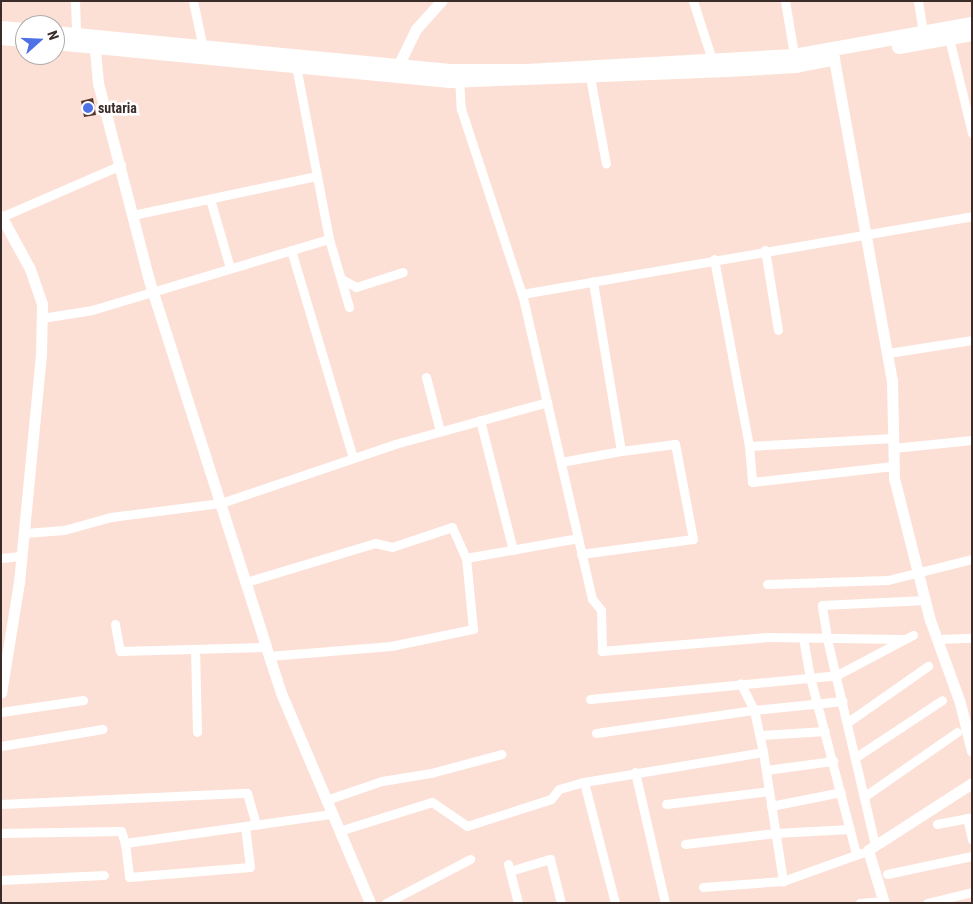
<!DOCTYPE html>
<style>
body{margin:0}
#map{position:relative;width:973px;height:904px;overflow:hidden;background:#fce0d6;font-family:"Roboto Condensed",sans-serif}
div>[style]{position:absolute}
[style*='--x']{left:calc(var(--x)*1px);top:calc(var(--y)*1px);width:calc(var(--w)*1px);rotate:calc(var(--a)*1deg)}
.building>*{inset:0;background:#53372e}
.street>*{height:9px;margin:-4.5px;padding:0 4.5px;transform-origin:4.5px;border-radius:4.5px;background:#fff}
.secondary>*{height:11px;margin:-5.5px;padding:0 5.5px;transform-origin:5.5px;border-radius:5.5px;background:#fff}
.primary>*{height:14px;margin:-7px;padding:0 7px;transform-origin:7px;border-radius:7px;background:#fff}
.dots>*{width:14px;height:14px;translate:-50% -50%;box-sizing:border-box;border:2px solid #fff;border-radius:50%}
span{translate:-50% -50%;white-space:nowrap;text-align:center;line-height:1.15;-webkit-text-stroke:5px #fff;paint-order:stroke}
.poi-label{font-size:14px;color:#3a2c28;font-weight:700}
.left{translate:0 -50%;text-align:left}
.frame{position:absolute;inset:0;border:2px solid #3a2c28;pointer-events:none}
.north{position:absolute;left:15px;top:15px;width:50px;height:50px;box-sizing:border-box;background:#fff;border:1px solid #b0aba9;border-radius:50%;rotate:70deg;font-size:14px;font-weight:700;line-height:20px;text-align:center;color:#3a2c28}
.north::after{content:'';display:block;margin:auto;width:18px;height:22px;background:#4e71e5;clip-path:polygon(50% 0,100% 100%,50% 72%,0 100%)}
</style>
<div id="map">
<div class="building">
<div style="clip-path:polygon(93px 98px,96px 115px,84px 117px,81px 101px)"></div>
</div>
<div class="street">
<div style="--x:75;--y:1;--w:35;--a:88"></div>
<div style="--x:193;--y:1;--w:48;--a:78"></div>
<div style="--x:693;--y:1;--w:62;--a:72.1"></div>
<div style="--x:785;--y:1;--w:60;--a:80.4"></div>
<div style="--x:918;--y:1;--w:32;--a:81"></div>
<div style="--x:949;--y:38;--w:98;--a:76.4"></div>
<div style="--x:296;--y:66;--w:176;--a:79.2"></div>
<div style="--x:329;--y:239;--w:71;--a:73.6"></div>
<div style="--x:459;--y:76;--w:33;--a:87"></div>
<div style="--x:461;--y:109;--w:195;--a:71.8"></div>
<div style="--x:590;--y:77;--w:88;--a:79.6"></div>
<div style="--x:210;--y:199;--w:72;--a:73.8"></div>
<div style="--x:133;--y:215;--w:188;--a:-12"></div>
<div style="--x:1;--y:217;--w:131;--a:-23.4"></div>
<div style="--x:291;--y:250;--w:217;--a:73.4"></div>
<div style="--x:765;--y:250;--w:81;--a:80.8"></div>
<div style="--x:714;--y:259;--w:190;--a:79.4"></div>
<div style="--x:341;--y:279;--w:17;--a:28"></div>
<div style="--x:356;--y:287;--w:49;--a:-17.7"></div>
<div style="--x:42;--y:318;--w:51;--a:-9.1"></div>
<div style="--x:92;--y:310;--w:247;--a:-16.7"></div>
<div style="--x:888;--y:353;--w:85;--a:-8.8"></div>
<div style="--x:426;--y:377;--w:56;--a:75.5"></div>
<div style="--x:480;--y:420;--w:134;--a:75.8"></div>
<div style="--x:893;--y:438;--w:144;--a:176.8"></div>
<div style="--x:749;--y:446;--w:36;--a:85"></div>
<div style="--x:752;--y:482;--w:142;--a:-6.5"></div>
<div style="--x:893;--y:448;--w:79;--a:-5.8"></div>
<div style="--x:561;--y:462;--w:61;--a:-10.4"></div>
<div style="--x:621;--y:451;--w:172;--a:-99.4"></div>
<div style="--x:24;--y:533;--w:40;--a:-4.3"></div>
<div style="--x:64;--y:530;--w:49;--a:-15.5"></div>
<div style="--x:111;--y:517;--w:111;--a:-7.3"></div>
<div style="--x:221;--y:503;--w:184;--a:-18.7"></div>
<div style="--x:395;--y:444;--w:158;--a:-15.4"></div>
<div style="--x:581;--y:554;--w:113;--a:-7.6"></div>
<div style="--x:693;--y:539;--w:97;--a:-100.7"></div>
<div style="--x:675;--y:444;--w:54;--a:172.6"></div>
<div style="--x:1;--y:558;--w:20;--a:-6"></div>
<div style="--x:246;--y:582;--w:135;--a:-16.8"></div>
<div style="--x:375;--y:543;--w:17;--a:13"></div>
<div style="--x:392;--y:547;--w:63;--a:-18.4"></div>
<div style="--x:452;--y:527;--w:34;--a:66"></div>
<div style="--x:466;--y:558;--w:114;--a:-10.1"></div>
<div style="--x:767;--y:584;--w:121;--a:-1.9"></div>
<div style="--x:888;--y:580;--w:87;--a:-14"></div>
<div style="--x:115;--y:624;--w:27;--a:80"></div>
<div style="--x:120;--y:651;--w:146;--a:-1.6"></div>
<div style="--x:803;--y:638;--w:40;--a:80"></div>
<div style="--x:810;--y:677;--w:183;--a:75.4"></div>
<div style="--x:902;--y:639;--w:134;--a:-179.1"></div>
<div style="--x:768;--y:637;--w:167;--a:175.2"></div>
<div style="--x:602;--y:651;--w:41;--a:-91.4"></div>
<div style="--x:601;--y:610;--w:14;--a:-129"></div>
<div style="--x:592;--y:599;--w:313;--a:-102.9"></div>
<div style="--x:522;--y:294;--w:457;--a:-9.8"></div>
<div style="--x:937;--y:639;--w:35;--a:-2"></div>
<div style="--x:195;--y:649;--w:83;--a:88.6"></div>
<div style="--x:269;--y:656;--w:122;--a:-4.7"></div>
<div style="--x:391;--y:646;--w:84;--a:-11.7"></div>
<div style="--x:473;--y:629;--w:71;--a:-95.6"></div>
<div style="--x:590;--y:699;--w:248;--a:-5.5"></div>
<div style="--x:837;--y:675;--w:86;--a:-27.8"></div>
<div style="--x:1;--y:712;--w:83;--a:-8.3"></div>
<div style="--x:848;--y:722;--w:98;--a:-35"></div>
<div style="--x:596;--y:733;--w:160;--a:-8.3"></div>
<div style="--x:754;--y:710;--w:30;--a:-117"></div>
<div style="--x:760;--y:735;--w:65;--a:-3.5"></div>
<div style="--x:1;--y:746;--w:103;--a:-9.5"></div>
<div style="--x:763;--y:752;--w:43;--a:-102.1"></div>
<div style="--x:754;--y:710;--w:89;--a:-5.8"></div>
<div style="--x:856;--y:757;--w:103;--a:-33.5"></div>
<div style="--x:766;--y:770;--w:68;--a:-7.7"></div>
<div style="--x:635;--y:772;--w:134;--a:77.1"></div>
<div style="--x:865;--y:796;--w:112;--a:-34.8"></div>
<div style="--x:326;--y:800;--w:59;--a:-18.7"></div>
<div style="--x:382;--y:781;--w:50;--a:-9.3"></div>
<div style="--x:431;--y:773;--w:73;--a:-15"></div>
<div style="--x:1;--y:804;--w:246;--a:-2.6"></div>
<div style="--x:247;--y:793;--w:33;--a:74"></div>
<div style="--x:666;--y:804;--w:104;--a:-7.2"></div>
<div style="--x:771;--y:806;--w:71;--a:-11.3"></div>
<div style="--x:967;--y:818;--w:22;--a:77"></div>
<div style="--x:937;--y:824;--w:36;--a:-11"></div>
<div style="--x:339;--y:831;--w:97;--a:-17.3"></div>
<div style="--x:432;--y:802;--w:42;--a:34.4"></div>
<div style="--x:467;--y:826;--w:88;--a:-17.8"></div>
<div style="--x:551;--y:799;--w:13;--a:-51"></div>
<div style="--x:559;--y:789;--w:26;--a:-16"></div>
<div style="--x:1;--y:833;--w:120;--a:-1"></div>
<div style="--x:121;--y:831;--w:13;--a:72"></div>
<div style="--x:125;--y:843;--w:209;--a:-8"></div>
<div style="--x:125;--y:843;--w:34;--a:83"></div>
<div style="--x:129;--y:877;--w:121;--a:-4.7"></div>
<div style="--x:250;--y:867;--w:41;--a:-97"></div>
<div style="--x:685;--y:844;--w:91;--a:-7"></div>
<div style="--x:775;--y:833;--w:75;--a:-3.1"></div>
<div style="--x:875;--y:845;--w:212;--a:-103.1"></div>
<div style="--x:827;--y:638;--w:33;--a:-99"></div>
<div style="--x:822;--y:605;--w:103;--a:-2.8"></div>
<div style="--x:508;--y:864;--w:40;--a:75.6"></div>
<div style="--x:510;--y:871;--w:42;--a:-16.7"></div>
<div style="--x:550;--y:859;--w:45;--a:76"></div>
<div style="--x:887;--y:874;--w:87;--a:-12"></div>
<div style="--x:1;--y:880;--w:103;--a:-2.8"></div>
<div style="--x:703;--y:887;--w:80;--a:-4.3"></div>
<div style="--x:783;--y:881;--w:83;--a:-19.7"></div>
<div style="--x:386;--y:903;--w:95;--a:-27.6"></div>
<div style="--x:615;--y:903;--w:125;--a:-104.4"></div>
<div style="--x:584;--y:782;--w:181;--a:-9.5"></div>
<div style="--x:763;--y:752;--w:131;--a:81.2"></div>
<div style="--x:860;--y:903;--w:23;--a:-5"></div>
<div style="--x:927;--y:903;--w:46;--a:-13.7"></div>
</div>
<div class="secondary">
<div style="--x:94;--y:39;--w:44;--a:84.8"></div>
<div style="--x:98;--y:83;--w:203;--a:75.5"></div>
<div style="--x:149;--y:280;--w:385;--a:72.3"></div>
<div style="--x:266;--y:647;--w:48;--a:71.9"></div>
<div style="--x:281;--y:693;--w:228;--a:67"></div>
<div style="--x:834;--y:59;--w:326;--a:79.8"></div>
<div style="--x:892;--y:380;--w:98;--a:88.8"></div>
<div style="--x:894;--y:478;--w:146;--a:75.8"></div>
<div style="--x:930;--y:620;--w:88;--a:70.1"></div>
<div style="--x:960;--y:703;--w:49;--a:76"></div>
<div style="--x:398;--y:66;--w:41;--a:-64.1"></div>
<div style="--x:416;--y:29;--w:38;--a:-48"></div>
<div style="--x:1;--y:216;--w:60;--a:61.3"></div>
<div style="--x:30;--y:269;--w:37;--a:71"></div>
<div style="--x:42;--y:304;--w:50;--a:91.1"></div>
<div style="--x:41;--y:354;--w:229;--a:95.5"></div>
<div style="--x:19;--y:582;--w:112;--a:99.2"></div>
<div style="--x:884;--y:903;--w:55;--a:-106.8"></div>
<div style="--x:868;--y:850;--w:124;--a:-32.8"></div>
</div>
<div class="primary">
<div style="--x:1;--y:28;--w:24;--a:5"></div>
<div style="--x:55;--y:33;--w:397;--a:5.5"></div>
<div style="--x:450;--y:71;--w:77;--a:0"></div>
<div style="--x:527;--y:71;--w:267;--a:-3.2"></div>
<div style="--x:794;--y:56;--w:181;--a:-10.2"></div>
<div style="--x:1;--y:38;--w:24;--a:5"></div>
<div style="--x:55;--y:43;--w:397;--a:5.5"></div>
<div style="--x:450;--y:81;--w:277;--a:-2.3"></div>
<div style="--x:727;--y:70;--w:69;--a:-3.3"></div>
<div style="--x:796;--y:66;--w:38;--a:-11"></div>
<div style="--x:899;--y:47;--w:74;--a:-10.1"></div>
</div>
<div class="dots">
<div style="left:88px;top:108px;background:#4e71e5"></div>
</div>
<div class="poi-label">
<span class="left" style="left:98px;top:108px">sutaria</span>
</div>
<div class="frame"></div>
<div class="north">N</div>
</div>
